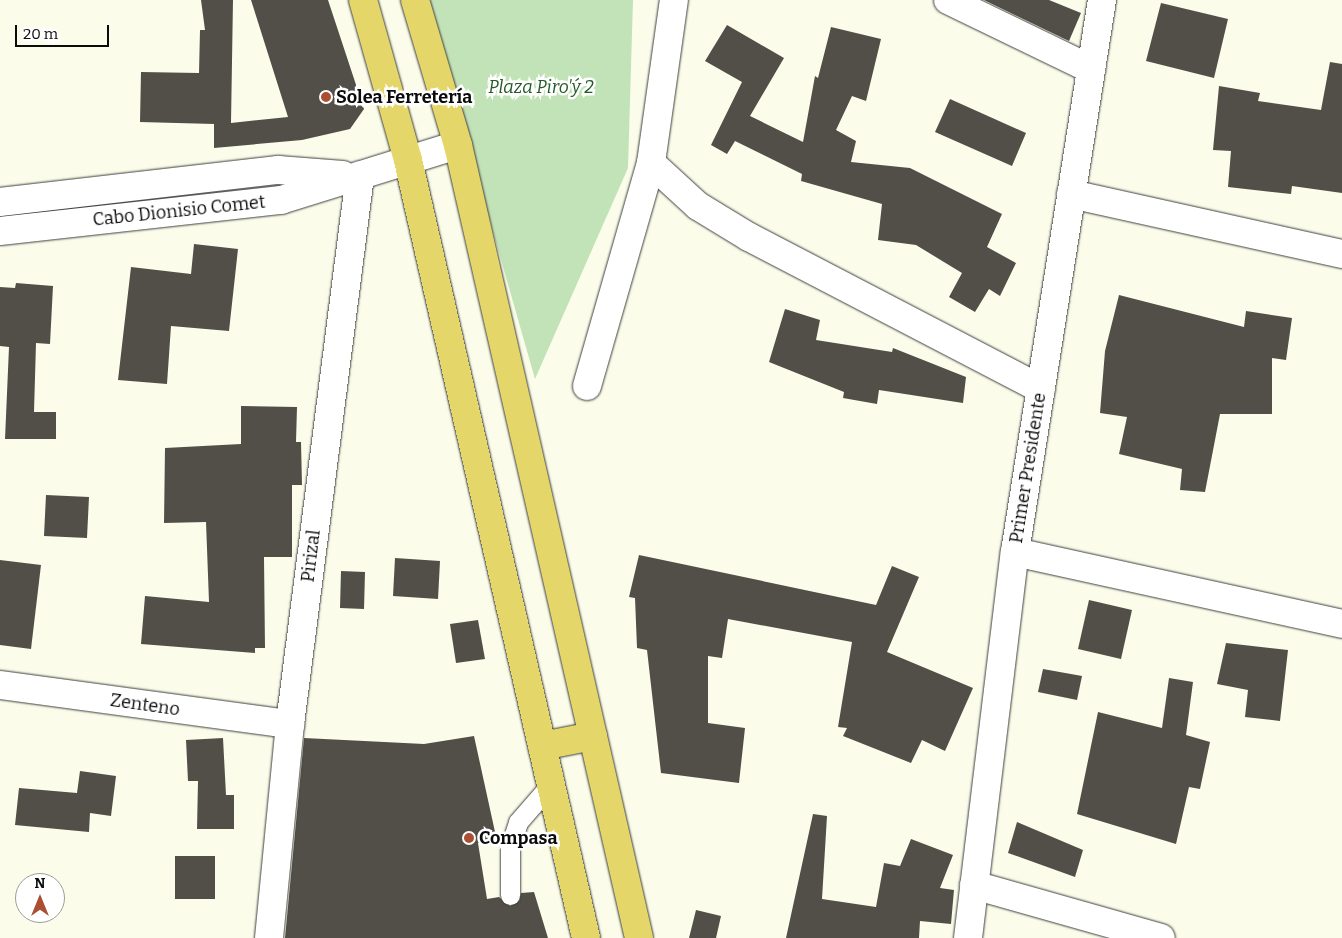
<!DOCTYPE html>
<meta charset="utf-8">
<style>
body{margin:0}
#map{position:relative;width:1342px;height:938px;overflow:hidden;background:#fbfdea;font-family:Bitter,serif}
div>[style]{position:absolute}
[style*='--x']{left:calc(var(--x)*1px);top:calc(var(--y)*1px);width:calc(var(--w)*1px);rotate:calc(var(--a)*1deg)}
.green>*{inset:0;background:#c2e3b8}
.building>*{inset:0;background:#524f48}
.roads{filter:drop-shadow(0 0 1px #3e3e3e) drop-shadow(0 0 1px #3e3e3e)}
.service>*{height:19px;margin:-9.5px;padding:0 9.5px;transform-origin:9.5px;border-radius:9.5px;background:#fff}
.minor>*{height:28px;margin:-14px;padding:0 14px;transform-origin:14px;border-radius:14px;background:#fff}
.tertiary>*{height:28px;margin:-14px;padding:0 14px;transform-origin:14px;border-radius:14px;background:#fff}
.trunk>*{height:28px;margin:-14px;padding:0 14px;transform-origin:14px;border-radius:14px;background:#e4d668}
.dots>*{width:14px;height:14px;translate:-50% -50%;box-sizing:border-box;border:2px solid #fff;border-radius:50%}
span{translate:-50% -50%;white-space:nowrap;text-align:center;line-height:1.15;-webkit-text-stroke:5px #fff;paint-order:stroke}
.park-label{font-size:18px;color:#235a27;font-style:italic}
.poi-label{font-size:18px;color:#0b0b0b;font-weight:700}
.left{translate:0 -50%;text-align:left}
.street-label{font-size:18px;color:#0b0b0b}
.north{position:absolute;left:15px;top:873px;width:50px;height:50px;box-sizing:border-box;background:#fff;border:1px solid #9d9d9d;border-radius:50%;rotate:0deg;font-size:14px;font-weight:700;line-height:20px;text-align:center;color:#0b0b0b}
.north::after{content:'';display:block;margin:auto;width:18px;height:22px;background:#aa4f33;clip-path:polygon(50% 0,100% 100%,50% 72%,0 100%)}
.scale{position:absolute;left:15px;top:25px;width:94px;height:22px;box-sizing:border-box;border:2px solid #0b0b0b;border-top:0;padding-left:6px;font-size:15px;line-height:18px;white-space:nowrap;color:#0b0b0b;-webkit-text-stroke:4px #fff;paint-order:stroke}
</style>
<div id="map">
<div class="green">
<div style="clip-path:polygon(427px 0,633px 0,628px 168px,535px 379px)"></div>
</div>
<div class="building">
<div style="clip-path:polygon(201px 0,233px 0,231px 123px,288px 117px,251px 0,328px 0,364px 109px,350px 129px,302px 140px,214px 148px,214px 124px,140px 122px,141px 72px,199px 73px,200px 30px,205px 30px)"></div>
<div style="clip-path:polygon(984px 0,1049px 0,1081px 13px,1069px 41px)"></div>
<div style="clip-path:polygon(1161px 3px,1228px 19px,1214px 78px,1146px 61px)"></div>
<div style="clip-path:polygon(727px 25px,784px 58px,750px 116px,803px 142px,815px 76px,818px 78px,831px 27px,881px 39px,866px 101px,852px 96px,836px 130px,856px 141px,851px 162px,910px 168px,1002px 214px,987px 247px,1016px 263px,1000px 296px,989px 289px,975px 312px,949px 297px,962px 273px,916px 245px,878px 240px,882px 204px,801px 181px,802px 174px,735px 141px,727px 154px,711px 145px,742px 82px,705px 61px)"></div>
<div style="clip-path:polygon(1330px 62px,1342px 64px,1342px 193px,1292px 186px,1291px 194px,1228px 187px,1231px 151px,1213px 150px,1219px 86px,1260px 93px,1258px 101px,1321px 110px)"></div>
<div style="clip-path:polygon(950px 99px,1026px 133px,1012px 166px,935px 132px)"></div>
<div style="clip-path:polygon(194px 244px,238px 249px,229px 331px,171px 326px,167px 384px,118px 380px,131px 267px,191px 274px)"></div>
<div style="clip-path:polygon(16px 283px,53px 286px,50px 344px,36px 343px,34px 412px,56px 412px,56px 439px,5px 439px,9px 347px,0 346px,0 287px,15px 288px)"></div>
<div style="clip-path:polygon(1119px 295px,1244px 327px,1246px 311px,1292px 318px,1286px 360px,1272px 358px,1272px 414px,1220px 414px,1205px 492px,1180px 490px,1182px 469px,1119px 454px,1127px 417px,1100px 413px,1105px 351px)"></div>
<div style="clip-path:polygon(785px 309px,820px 320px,816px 340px,892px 352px,893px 348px,966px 377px,963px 403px,879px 390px,877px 404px,843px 398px,844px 392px,769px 362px)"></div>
<div style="clip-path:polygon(241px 406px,297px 407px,296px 442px,301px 442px,302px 485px,292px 485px,292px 557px,264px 557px,265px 648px,255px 648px,255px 653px,141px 644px,145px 596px,209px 602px,206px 522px,164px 523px,165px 448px,241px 444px)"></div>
<div style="clip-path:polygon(46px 495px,89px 497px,87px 538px,44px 536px)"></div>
<div style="clip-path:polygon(639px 555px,876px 605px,892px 566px,919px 577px,887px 652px,973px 688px,945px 751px,922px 740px,911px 763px,843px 736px,847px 728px,838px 727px,852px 642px,728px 619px,722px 658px,708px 656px,708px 723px,745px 728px,739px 783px,661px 773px,647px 650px,637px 648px,635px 598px,629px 597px)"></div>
<div style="clip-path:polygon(395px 558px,440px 561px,438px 599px,393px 596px)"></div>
<div style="clip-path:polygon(0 560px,41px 565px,31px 649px,0 645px)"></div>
<div style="clip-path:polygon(341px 571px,365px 572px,364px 609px,340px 608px)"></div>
<div style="clip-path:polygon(1089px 600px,1132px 610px,1121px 659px,1078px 649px)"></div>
<div style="clip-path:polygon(478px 620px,485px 659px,456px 663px,450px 624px)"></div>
<div style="clip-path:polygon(1226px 643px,1288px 650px,1280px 721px,1245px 717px,1248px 690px,1217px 684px)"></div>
<div style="clip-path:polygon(1043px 669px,1082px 676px,1077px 700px,1038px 692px)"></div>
<div style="clip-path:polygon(1169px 678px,1193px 682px,1186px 735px,1210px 742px,1200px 789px,1189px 787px,1176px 844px,1077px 814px,1098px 712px,1162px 728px)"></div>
<div style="clip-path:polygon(474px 736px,497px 841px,478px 843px,487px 899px,499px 897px,510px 906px,519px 901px,521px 893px,534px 892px,548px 938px,285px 938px,304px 738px,424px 744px)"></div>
<div style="clip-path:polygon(223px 738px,226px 795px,234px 795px,234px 829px,197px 829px,198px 781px,188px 781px,186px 740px)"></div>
<div style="clip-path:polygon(80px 771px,116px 776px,111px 816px,90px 813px,89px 832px,15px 825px,19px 788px,77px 793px)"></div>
<div style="clip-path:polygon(813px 814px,827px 816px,822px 899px,876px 907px,884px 863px,900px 866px,911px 839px,953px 855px,940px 888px,954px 890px,951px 924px,920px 921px,919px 938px,786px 938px)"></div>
<div style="clip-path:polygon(1017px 822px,1083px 850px,1075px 877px,1008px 853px)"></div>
<div style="clip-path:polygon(175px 856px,215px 856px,215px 899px,175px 899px)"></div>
<div style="clip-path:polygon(696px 910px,721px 916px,716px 938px,689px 938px)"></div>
</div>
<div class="roads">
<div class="service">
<div style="--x:510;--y:895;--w:48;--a:-90"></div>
<div style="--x:510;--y:847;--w:26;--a:-72"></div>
<div style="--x:518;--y:822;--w:50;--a:-49"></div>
</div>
<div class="minor">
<div style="--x:948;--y:0;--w:159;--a:25.8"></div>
<div style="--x:651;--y:163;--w:64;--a:42.5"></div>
<div style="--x:698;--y:206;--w:60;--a:31.3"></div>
<div style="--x:749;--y:237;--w:329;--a:27.5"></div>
<div style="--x:1071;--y:194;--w:278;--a:12.5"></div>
<div style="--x:587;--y:386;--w:232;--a:-74"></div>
<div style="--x:651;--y:163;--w:165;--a:-82"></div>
<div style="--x:1015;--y:552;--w:335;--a:12.4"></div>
<div style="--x:0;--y:685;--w:293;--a:7.7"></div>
<div style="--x:974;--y:885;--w:194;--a:15.8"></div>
<div style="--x:269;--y:938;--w:215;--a:-84.4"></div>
<div style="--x:290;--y:724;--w:553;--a:-82.73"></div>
</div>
<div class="tertiary">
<div style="--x:0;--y:202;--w:280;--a:-6.6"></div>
<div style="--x:278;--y:170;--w:65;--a:4.4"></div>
<div style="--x:0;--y:231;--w:283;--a:-6.3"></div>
<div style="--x:281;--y:200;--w:185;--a:-17.3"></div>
<div style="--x:968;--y:938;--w:389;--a:-83.1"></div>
<div style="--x:1015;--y:552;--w:559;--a:-81.04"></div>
</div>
<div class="trunk">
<div style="--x:363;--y:0;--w:166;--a:74.3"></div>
<div style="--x:408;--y:160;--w:798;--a:77.11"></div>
<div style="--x:415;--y:0;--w:151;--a:73.5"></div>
<div style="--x:458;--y:145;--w:813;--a:77.14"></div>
<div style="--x:542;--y:746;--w:52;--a:-11.1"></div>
</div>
</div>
<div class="dots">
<div style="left:326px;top:97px;background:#aa4f33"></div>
<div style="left:469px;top:838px;background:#aa4f33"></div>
</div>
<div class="park-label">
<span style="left:541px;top:87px">Plaza Piro'ý 2</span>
</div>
<div class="poi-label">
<span class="left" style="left:336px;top:97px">Solea Ferretería</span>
<span class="left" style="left:479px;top:838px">Compasa</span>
</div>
<div class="street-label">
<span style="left:179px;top:211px;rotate:-6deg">Cabo Dionisio Comet</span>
<span style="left:1028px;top:468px;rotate:-81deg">Primer Presidente</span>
<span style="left:311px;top:556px;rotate:-83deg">Pirizal</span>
<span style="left:145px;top:705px;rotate:8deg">Zenteno</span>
</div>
<div class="north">N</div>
<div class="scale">20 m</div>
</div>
